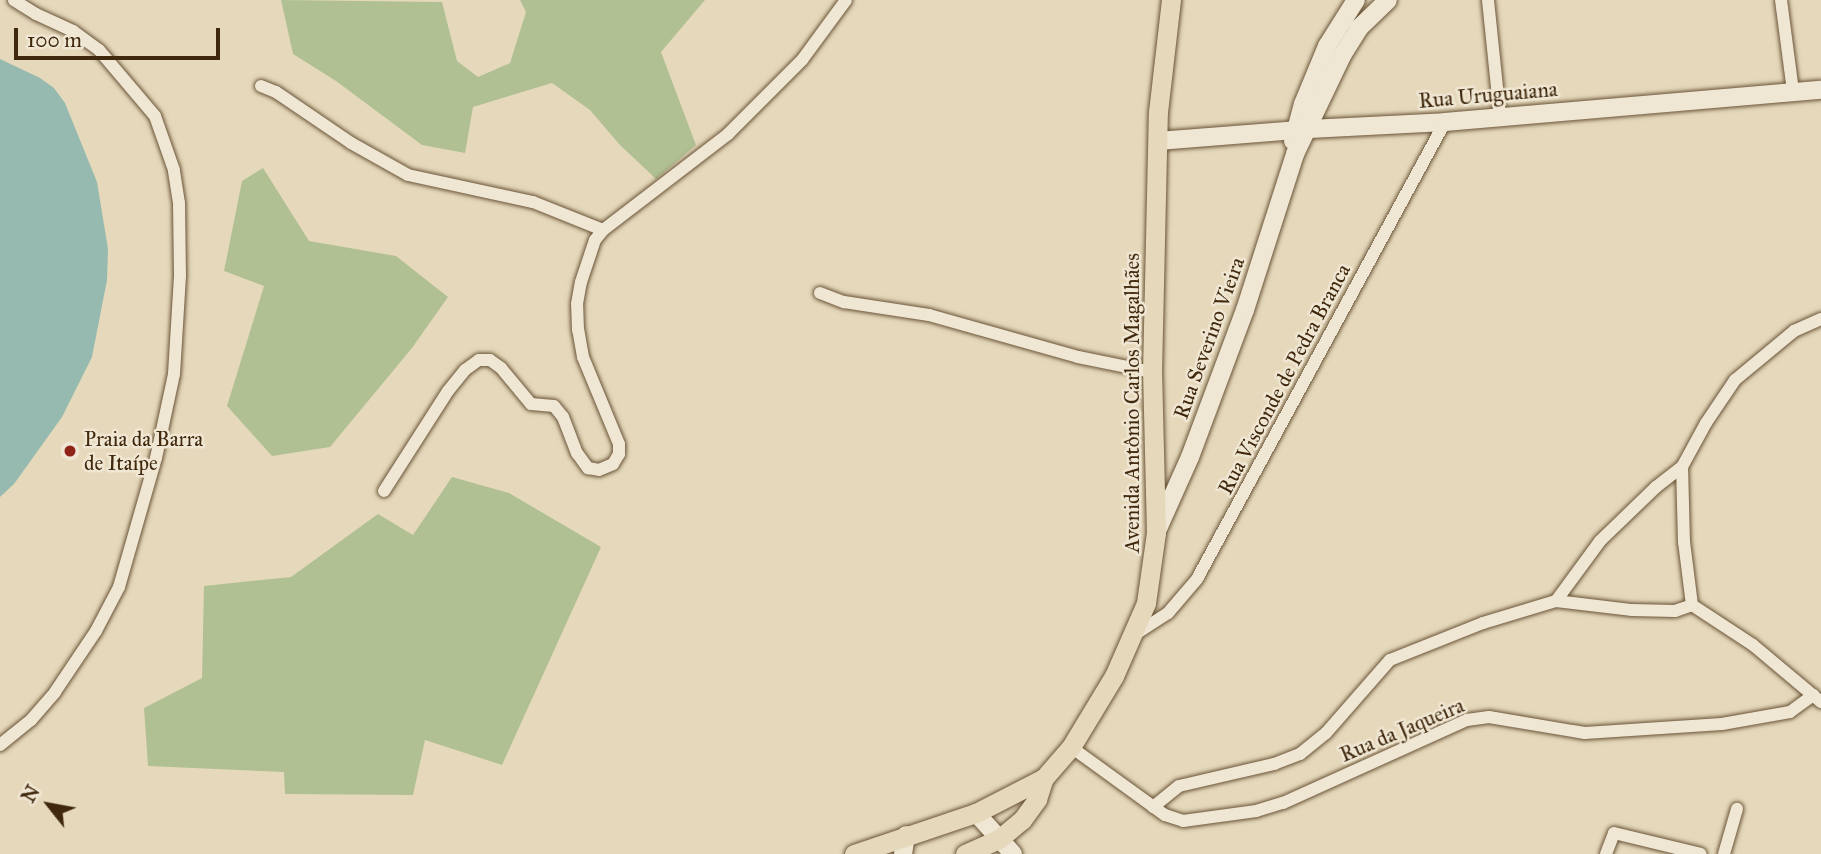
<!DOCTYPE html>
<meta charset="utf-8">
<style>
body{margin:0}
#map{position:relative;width:1821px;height:854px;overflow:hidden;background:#e6d9bb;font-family:"IM FELL Great Primer",serif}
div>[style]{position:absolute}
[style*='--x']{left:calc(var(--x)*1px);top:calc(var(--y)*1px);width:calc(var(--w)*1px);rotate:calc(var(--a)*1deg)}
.green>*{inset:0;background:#b1c093}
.water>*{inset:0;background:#96baaf}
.roads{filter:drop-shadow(0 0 2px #6a5438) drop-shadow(0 0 2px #6a5438)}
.street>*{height:12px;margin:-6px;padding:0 6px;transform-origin:6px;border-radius:6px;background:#efe6d3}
.secondary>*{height:18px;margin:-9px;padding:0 9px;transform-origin:9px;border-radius:9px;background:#efe6d3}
.primary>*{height:19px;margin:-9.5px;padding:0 9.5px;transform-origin:9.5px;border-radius:9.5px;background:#e6d9bb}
.dots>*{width:19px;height:19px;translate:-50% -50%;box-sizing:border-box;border:4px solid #efe6d3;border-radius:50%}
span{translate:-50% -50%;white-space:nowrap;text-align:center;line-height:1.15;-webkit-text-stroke:5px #efe6d3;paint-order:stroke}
.street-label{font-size:21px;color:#40280d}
.poi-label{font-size:21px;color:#40280d}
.left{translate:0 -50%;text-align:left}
.north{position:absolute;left:14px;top:770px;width:70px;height:70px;-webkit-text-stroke:5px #efe6d3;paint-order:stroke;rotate:301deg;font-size:19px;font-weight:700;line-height:28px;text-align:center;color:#40280d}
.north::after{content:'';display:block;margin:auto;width:24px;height:32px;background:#40280d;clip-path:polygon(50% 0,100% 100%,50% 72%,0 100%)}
.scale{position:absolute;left:14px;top:28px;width:206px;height:32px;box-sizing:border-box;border:4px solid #40280d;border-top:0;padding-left:9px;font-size:21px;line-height:24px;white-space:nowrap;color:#40280d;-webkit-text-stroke:5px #efe6d3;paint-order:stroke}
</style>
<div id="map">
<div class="green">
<div style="clip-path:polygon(281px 0,442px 2px,457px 61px,478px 77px,510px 63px,526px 12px,520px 0,705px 0,661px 52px,696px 145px,656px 179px,619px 144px,590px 110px,552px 83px,473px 107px,465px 153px,422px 145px,336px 81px,293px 54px)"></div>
<div style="clip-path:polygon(263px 168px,309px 241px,396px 256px,448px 297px,412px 348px,330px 447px,272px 456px,227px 406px,264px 286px,224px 271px,242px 181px)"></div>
<div style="clip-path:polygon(452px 477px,509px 493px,601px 547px,502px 765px,425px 740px,413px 795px,285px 794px,284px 772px,148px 766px,144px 708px,202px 678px,204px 586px,291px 577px,378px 514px,413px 535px)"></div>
</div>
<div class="water">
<div style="clip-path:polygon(0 59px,40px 78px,54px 88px,65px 103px,97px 182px,108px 249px,107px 280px,92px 357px,62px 417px,14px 484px,0 497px)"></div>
</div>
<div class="roads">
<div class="street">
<div style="--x:1488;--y:0;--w:118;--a:84.1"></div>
<div style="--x:1781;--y:0;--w:92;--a:82.5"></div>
<div style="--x:261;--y:86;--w:16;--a:22"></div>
<div style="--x:276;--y:92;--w:91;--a:34.2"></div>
<div style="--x:351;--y:143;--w:65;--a:29.3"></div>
<div style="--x:408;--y:175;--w:128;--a:12.2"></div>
<div style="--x:533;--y:202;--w:75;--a:21.8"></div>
<div style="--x:820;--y:293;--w:26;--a:21"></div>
<div style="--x:844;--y:302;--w:86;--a:8.7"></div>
<div style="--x:929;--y:315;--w:155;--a:15.7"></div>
<div style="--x:1078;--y:357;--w:76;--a:11.5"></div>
<div style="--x:384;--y:491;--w:119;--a:-57.4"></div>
<div style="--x:448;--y:391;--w:27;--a:-51"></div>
<div style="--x:465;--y:370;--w:17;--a:-36"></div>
<div style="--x:479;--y:360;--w:11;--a:0"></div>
<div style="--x:490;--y:360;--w:14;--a:36"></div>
<div style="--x:501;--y:368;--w:47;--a:50.2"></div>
<div style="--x:531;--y:404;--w:23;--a:5"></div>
<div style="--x:554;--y:406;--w:14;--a:51"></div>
<div style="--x:563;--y:417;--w:39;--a:69"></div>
<div style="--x:577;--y:453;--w:19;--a:54"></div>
<div style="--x:588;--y:468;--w:11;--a:10"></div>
<div style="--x:599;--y:470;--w:15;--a:-23"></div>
<div style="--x:613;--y:464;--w:12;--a:-59"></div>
<div style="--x:619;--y:454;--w:10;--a:-90"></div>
<div style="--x:619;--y:444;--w:94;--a:-112.5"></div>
<div style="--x:583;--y:357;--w:27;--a:-100"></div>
<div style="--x:578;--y:330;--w:26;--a:-92"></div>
<div style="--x:577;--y:304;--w:22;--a:-80"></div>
<div style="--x:581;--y:282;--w:44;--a:-71.6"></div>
<div style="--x:595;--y:240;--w:13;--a:-51"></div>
<div style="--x:603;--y:230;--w:158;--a:-37.5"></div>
<div style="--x:728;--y:134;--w:105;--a:-45"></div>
<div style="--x:802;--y:60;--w:74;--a:-53.7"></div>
<div style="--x:1556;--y:601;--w:74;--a:-53.7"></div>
<div style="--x:1600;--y:541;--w:78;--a:-44"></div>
<div style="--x:1656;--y:487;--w:33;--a:-38"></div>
<div style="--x:1692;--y:605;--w:64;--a:-97.2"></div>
<div style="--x:1684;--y:542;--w:75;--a:-91.5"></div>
<div style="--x:1682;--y:467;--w:50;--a:-61.4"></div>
<div style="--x:1706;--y:423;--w:52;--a:-56"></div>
<div style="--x:1735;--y:380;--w:77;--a:-39.7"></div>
<div style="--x:1794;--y:331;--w:30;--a:-24"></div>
<div style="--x:1692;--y:605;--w:73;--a:33.3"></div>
<div style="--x:1753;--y:645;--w:89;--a:40"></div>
<div style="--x:1134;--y:635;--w:40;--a:-32.9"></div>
<div style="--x:1168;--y:613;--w:45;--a:-49.5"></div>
<div style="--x:1197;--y:579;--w:520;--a:-61.51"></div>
<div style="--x:0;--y:745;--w:40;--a:-39"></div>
<div style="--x:31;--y:720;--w:37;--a:-49"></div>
<div style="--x:55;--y:692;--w:73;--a:-56.1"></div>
<div style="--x:96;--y:631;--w:50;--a:-62.4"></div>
<div style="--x:119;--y:587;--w:134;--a:-74"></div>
<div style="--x:156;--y:458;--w:86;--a:-77.9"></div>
<div style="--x:174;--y:374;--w:99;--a:-86.5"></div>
<div style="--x:180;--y:275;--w:72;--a:-90.8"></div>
<div style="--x:179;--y:203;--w:33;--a:-99"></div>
<div style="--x:174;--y:170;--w:57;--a:-109.4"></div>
<div style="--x:155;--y:116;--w:87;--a:-130.3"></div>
<div style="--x:99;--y:50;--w:32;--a:-144"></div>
<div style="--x:73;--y:31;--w:41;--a:-155.3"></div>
<div style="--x:36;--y:14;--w:26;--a:-148"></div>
<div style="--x:1071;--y:747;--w:116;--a:35.9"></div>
<div style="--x:1165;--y:815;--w:19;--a:18"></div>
<div style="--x:1183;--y:821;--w:74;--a:-7.8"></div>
<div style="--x:1256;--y:811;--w:28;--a:-17"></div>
<div style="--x:1283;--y:803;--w:202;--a:-24.3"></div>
<div style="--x:1467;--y:720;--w:22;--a:-8"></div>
<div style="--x:1489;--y:717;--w:97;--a:9.5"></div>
<div style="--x:1585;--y:733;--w:137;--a:-3.8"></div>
<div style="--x:1722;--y:724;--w:69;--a:-10"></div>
<div style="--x:1790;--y:712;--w:29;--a:-36"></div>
<div style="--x:1153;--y:807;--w:33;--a:-39"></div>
<div style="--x:1179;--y:786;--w:98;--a:-13"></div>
<div style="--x:1274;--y:764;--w:28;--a:-21"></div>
<div style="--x:1300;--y:754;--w:33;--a:-39"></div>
<div style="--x:1326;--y:733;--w:97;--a:-48.8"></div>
<div style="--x:1390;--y:660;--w:100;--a:-21.7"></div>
<div style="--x:1483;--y:623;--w:76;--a:-16.8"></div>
<div style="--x:1556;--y:601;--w:77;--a:6.8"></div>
<div style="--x:1632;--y:610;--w:43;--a:1.3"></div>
<div style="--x:1675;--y:611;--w:18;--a:-19"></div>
<div style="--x:1606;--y:854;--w:22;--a:-69"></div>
<div style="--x:1614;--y:833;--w:89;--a:13.6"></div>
<div style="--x:1724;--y:854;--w:47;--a:-73.9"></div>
</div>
<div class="secondary">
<div style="--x:1158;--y:141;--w:151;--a:-4.5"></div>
<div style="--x:1309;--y:129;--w:136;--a:-2.9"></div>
<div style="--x:1445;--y:122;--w:377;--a:-4.9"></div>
<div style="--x:1293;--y:141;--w:38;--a:-75"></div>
<div style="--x:1303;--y:104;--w:63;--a:-67.5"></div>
<div style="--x:1327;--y:46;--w:54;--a:-57.8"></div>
<div style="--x:1156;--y:533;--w:83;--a:-65.9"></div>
<div style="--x:1190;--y:457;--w:157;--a:-69.5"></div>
<div style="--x:1245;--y:310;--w:164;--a:-72.2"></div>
<div style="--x:1295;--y:154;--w:111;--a:-64.4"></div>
<div style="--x:1343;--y:54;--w:31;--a:-58"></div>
<div style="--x:1359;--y:28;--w:40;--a:-44"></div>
<div style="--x:976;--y:813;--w:55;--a:47.9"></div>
<div style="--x:903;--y:854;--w:19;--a:-81"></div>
</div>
<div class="primary">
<div style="--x:854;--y:854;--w:129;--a:-18.6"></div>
<div style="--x:976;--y:813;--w:76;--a:-27.2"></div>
<div style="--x:1044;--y:778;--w:41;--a:-48.9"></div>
<div style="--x:1071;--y:747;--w:83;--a:-58.8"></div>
<div style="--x:1114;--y:676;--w:80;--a:-66.3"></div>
<div style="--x:1146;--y:603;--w:71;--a:-81.9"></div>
<div style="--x:1156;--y:533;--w:161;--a:-91.4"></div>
<div style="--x:1152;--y:372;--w:260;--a:-88.7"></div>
<div style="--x:1158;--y:112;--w:113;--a:-83.4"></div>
<div style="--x:965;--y:854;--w:37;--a:-24"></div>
<div style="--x:999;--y:839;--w:30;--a:-40"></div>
<div style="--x:1022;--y:820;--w:26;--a:-54"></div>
<div style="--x:1037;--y:799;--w:22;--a:-72"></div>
</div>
</div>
<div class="dots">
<div style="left:70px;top:451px;background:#8f2418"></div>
</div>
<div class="street-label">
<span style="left:1488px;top:95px;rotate:-5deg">Rua Uruguaiana</span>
<span style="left:1209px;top:338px;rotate:-70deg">Rua Severino Vieira</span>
<span style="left:1284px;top:379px;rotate:-62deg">Rua Visconde de Pedra Branca</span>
<span style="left:1132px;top:403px;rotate:-90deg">Avenida Antônio Carlos Magalhães</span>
<span style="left:1402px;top:730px;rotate:-23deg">Rua da Jaqueira</span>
</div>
<div class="poi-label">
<span class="left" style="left:84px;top:451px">Praia da Barra<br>de Itaípe</span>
</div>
<div class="north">N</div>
<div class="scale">100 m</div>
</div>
